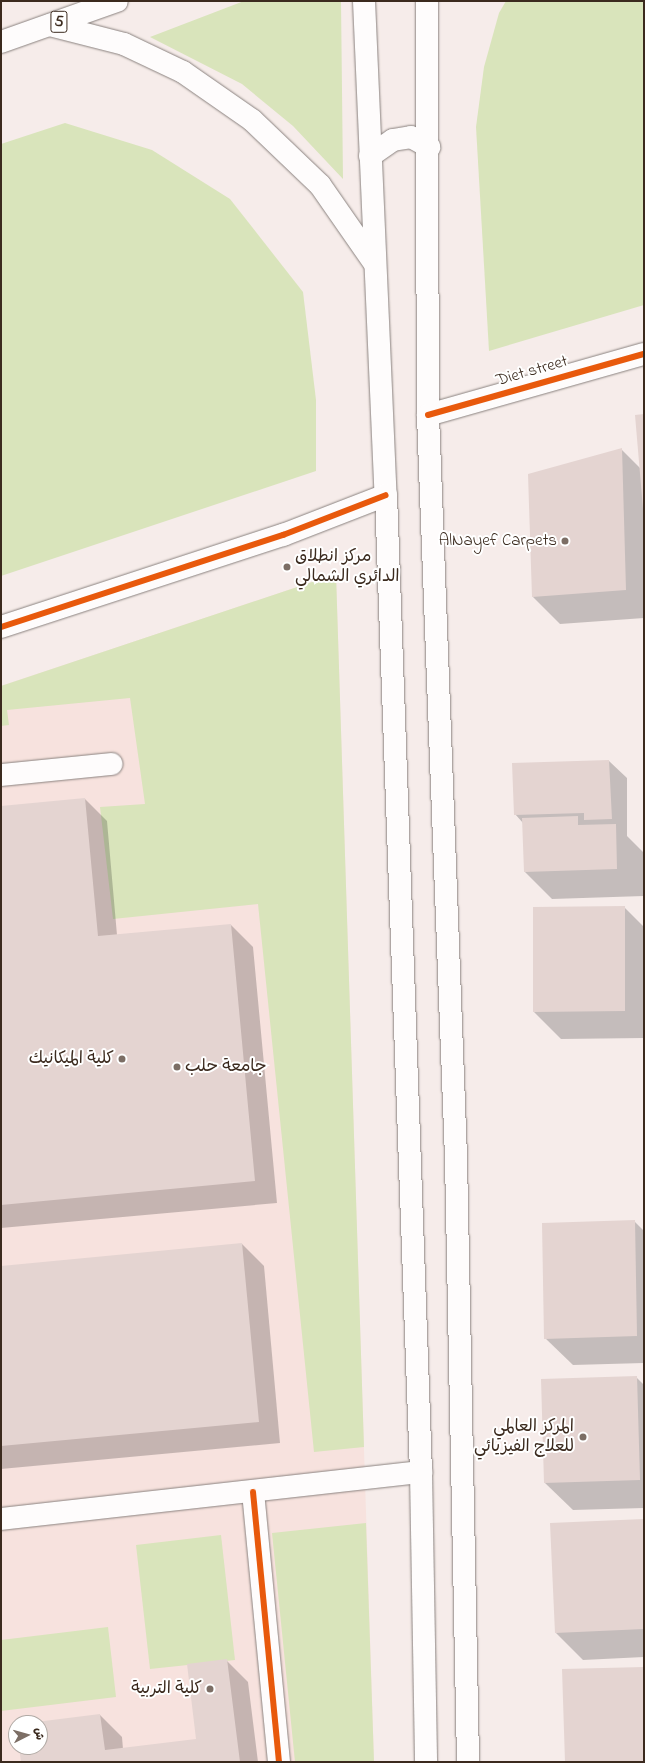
<!DOCTYPE html>
<meta charset="utf-8">
<style>
body{margin:0}
#map{position:relative;width:645px;height:1763px;overflow:hidden;background:#f6ecea;font-family:"Indie Flower","Playpen Sans Arabic",sans-serif}
div>[style]{position:absolute}
[style*='--x']{left:calc(var(--x)*1px);top:calc(var(--y)*1px);width:calc(var(--w)*1px);rotate:calc(var(--a)*1deg)}
.built>*{inset:0;background:#f7e2de}
.green>*{inset:0;background:#d9e4bb}
.shadow>*{inset:0;background:#0003}
.building>*{inset:0;background:#e4d4d1}
.roads{filter:drop-shadow(0 0 1px #8a827f) drop-shadow(0 0 1px #8a827f)}
.minor>*{height:22px;margin:-11px;padding:0 11px;transform-origin:11px;border-radius:11px;background:#fefcfc}
.major>*{height:22px;margin:-11px;padding:0 11px;transform-origin:11px;border-radius:11px;background:#fefcfc}
.highway>*{height:22px;margin:-11px;padding:0 11px;transform-origin:11px;border-radius:11px;background:#fefcfc}
.cycleway>*{height:6px;margin:-3px;padding:0 3px;transform-origin:3px;border-radius:3px;background:#e8590c}
.dots>*{width:11px;height:11px;translate:-50% -50%;box-sizing:border-box;border:2px solid #fff;border-radius:50%}
span{translate:-50% -50%;white-space:nowrap;text-align:center;line-height:1.15;-webkit-text-stroke:4px #fff;paint-order:stroke}
.shield-label span{padding:1px 3px;background:#fff;border:1px solid;border-radius:3px;-webkit-text-stroke-width:0}
.shield-label{font-size:16px;color:#3b2a1e;font-weight:700}
.street-label{font-size:17px;color:#3b2a1e}
.poi-label{font-size:17px;color:#3b2a1e}
.right{translate:-100% -50%;text-align:right}
.left{translate:0 -50%;text-align:left}
.frame{position:absolute;inset:0;border:2px solid #3b2a1e;pointer-events:none}
.north{position:absolute;left:8px;top:1715px;width:40px;height:40px;box-sizing:border-box;background:#fff;border:1px solid #b1aaa5;border-radius:50%;rotate:84deg;font-size:11px;font-weight:700;line-height:16px;text-align:center;color:#3b2a1e}
.north::after{content:'';display:block;margin:auto;width:14px;height:18px;background:#7c6e65;clip-path:polygon(50% 0,100% 100%,50% 72%,0 100%)}
</style>
<div id="map">
<div class="built">
<div style="clip-path:polygon(evenodd,336px 574px,374px 1762px,1px 1762px,1px 686px,336px 574px,16px 1723px,40px 1723px,40px 1747px,16px 1747px,16px 1723px)"></div>
</div>
<div class="green">
<div style="clip-path:polygon(244px 1px,341px 1px,343px 179px,293px 126px,242px 84px,150px 37px)"></div>
<div style="clip-path:polygon(506px 1px,644px 1px,644px 305px,489px 351px,476px 127px,484px 67px,499px 13px)"></div>
<div style="clip-path:polygon(65px 123px,152px 150px,230px 199px,303px 292px,316px 400px,316px 471px,1px 576px,1px 144px)"></div>
<div style="clip-path:polygon(336px 574px,364px 1447px,314px 1452px,258px 904px,113px 919px,100px 807px,145px 804px,130px 698px,7px 710px,9px 725px,1px 726px,1px 686px)"></div>
<div style="clip-path:polygon(366px 1523px,374px 1762px,295px 1762px,272px 1533px)"></div>
<div style="clip-path:polygon(221px 1535px,235px 1660px,150px 1669px,136px 1545px)"></div>
<div style="clip-path:polygon(108px 1627px,116px 1697px,1px 1711px,1px 1640px)"></div>
</div>
<div class="shadow">
<div style="clip-path:polygon(644px 415px,644px 618px,560px 624px,533px 597px,621px 449px,641px 469px)"></div>
<div style="clip-path:polygon(609px 761px,627px 778px,627px 836px,643px 852px,644px 896px,552px 899px,525px 872px,523px 823px,515px 814px)"></div>
<div style="clip-path:polygon(85px 799px,107px 821px,117px 935px,231px 925px,253px 947px,277px 1203px,1px 1228px,1px 807px)"></div>
<div style="clip-path:polygon(624px 907px,644px 927px,644px 1038px,561px 1039px,534px 1012px)"></div>
<div style="clip-path:polygon(634px 1221px,644px 1231px,644px 1363px,573px 1365px,545px 1338px)"></div>
<div style="clip-path:polygon(242px 1244px,264px 1266px,280px 1443px,1px 1469px,1px 1267px)"></div>
<div style="clip-path:polygon(636px 1377px,644px 1385px,644px 1508px,573px 1510px,545px 1483px,542px 1380px)"></div>
<div style="clip-path:polygon(644px 1520px,644px 1657px,583px 1660px,556px 1633px)"></div>
<div style="clip-path:polygon(226px 1660px,248px 1682px,258px 1762px,22px 1762px,20px 1747px,40px 1747px,40px 1723px,37px 1723px,100px 1715px,122px 1737px,123px 1749px,197px 1740px)"></div>
</div>
<div class="building">
<div style="clip-path:polygon(644px 414px,644px 509px,643px 509px,635px 415px)"></div>
<div style="clip-path:polygon(622px 448px,626px 590px,532px 597px,528px 474px)"></div>
<div style="clip-path:polygon(609px 760px,612px 819px,584px 820px,584px 813px,514px 815px,512px 763px)"></div>
<div style="clip-path:polygon(85px 798px,98px 936px,231px 924px,255px 1181px,1px 1205px,1px 806px)"></div>
<div style="clip-path:polygon(578px 816px,578px 825px,616px 824px,617px 869px,524px 872px,522px 818px)"></div>
<div style="clip-path:polygon(625px 906px,625px 1011px,533px 1012px,533px 907px)"></div>
<div style="clip-path:polygon(635px 1220px,637px 1336px,544px 1339px,542px 1223px)"></div>
<div style="clip-path:polygon(242px 1243px,259px 1422px,1px 1446px,1px 1266px)"></div>
<div style="clip-path:polygon(637px 1376px,640px 1480px,544px 1483px,541px 1379px)"></div>
<div style="clip-path:polygon(644px 1519px,644px 1629px,555px 1633px,550px 1523px)"></div>
<div style="clip-path:polygon(227px 1659px,240px 1762px,21px 1762px,19px 1747px,40px 1747px,40px 1723px,36px 1722px,100px 1714px,105px 1750px,196px 1739px,187px 1664px)"></div>
<div style="clip-path:polygon(644px 1667px,644px 1762px,565px 1762px,562px 1669px)"></div>
</div>
<div class="roads">
<div class="minor">
<div style="--x:428;--y:415;--w:224;--a:-15.8"></div>
<div style="--x:1;--y:627;--w:297;--a:-18.1"></div>
<div style="--x:283;--y:535;--w:110;--a:-21.2"></div>
<div style="--x:1;--y:775;--w:111;--a:-5.7"></div>
<div style="--x:253;--y:1492;--w:271;--a:84.5"></div>
<div style="--x:1;--y:1519;--w:423;--a:-6.4"></div>
</div>
<div class="major">
<div style="--x:364;--y:1;--w:494;--a:87.5"></div>
<div style="--x:386;--y:495;--w:978;--a:87.95"></div>
<div style="--x:421;--y:1472;--w:290;--a:89"></div>
<div style="--x:427;--y:1;--w:414;--a:89.9"></div>
<div style="--x:428;--y:415;--w:744;--a:87.84"></div>
<div style="--x:456;--y:1158;--w:604;--a:88.86"></div>
<div style="--x:370;--y:156;--w:28;--a:-35"></div>
<div style="--x:393;--y:140;--w:18;--a:-9"></div>
<div style="--x:411;--y:137;--w:21;--a:29"></div>
</div>
<div class="highway">
<div style="--x:50;--y:25;--w:76;--a:14.4"></div>
<div style="--x:124;--y:44;--w:65;--a:25.4"></div>
<div style="--x:183;--y:72;--w:84;--a:34.8"></div>
<div style="--x:252;--y:120;--w:94;--a:43.7"></div>
<div style="--x:320;--y:185;--w:96;--a:55.2"></div>
<div style="--x:1;--y:42;--w:123;--a:-19.5"></div>
</div>
</div>
<div class="cycleway">
<div style="--x:428;--y:415;--w:224;--a:-15.8"></div>
<div style="--x:1;--y:627;--w:297;--a:-18.1"></div>
<div style="--x:283;--y:535;--w:110;--a:-21.2"></div>
<div style="--x:253;--y:1492;--w:271;--a:84.5"></div>
</div>
<div class="dots">
<div style="left:565px;top:541px;background:#7c6e65"></div>
<div style="left:287px;top:567px;background:#7c6e65"></div>
<div style="left:122px;top:1059px;background:#7c6e65"></div>
<div style="left:177px;top:1067px;background:#7c6e65"></div>
<div style="left:583px;top:1437px;background:#7c6e65"></div>
<div style="left:210px;top:1689px;background:#7c6e65"></div>
</div>
<div class="shield-label">
<span style="left:59px;top:22px">5</span>
</div>
<div class="street-label">
<span style="left:532px;top:371px;rotate:-16deg">Diet street</span>
</div>
<div class="poi-label">
<span class="right" style="left:557px;top:541px">AlNayef Carpets</span>
<span class="left" style="left:295px;top:567px">مركز انطلاق<br>الدائري الشمالي</span>
<span class="right" style="left:114px;top:1059px">كلية الميكانيك</span>
<span class="left" style="left:185px;top:1067px">جامعة حلب</span>
<span class="right" style="left:574px;top:1437px">المركز العالمي<br>للعلاج الفيزيائي</span>
<span class="right" style="left:202px;top:1689px">كلية التربية</span>
</div>
<div class="frame"></div>
<div class="north">ش</div>
</div>
